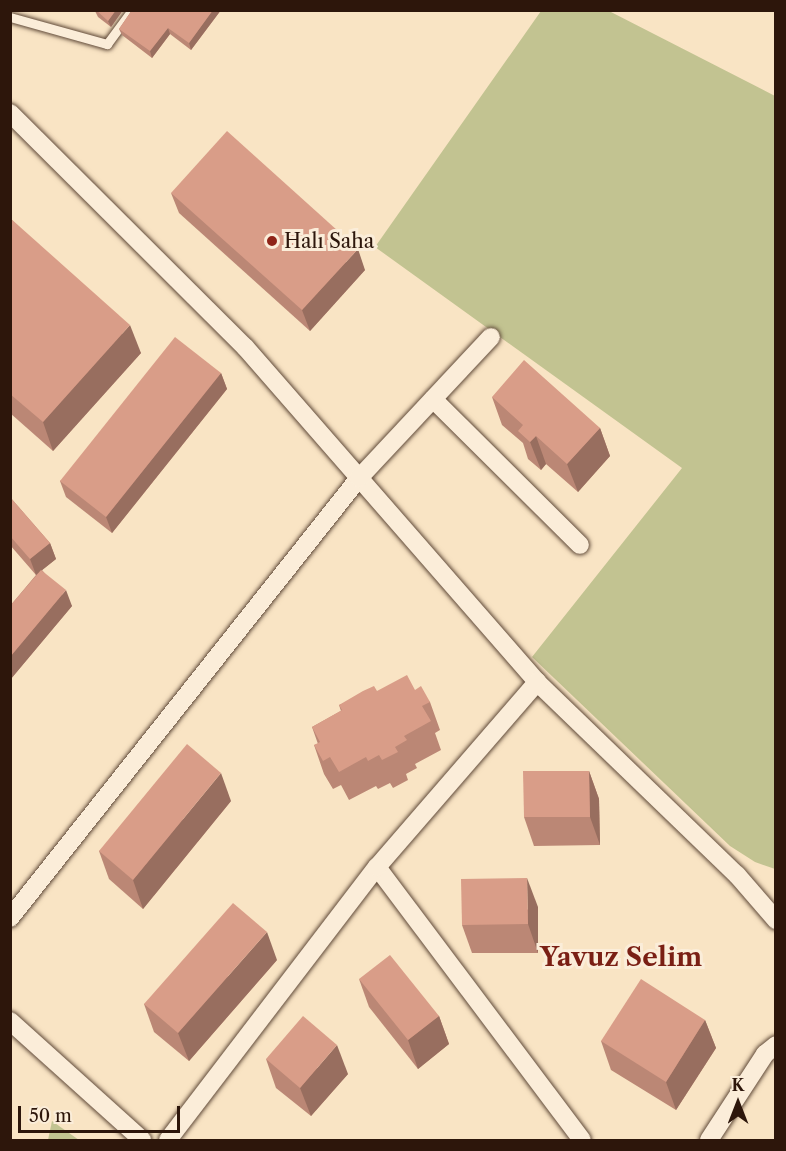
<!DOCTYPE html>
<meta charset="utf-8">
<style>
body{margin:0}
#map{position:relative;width:786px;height:1151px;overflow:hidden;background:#f9e4c4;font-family:"Libre Caslon Text",serif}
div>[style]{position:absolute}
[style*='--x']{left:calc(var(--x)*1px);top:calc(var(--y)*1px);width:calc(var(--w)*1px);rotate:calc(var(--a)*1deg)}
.green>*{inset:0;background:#c2c391}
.roads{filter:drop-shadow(0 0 2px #604a39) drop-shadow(0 0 2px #604a39)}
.service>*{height:9px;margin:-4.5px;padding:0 4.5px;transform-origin:4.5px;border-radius:4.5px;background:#fbedd9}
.minor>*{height:18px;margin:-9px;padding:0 9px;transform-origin:9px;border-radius:9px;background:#fbedd9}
.wall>*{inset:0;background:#bb8775}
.shaded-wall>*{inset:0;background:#986e5f}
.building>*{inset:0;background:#d99d88}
.dots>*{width:16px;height:16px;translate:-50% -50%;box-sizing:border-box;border:3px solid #fbedd9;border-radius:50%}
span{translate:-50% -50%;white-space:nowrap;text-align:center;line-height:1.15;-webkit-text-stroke:6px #fbedd9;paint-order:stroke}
.poi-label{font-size:20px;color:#2d160b}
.left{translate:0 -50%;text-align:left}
.district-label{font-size:26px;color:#7a1f14;font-weight:700}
.frame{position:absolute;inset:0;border:12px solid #2d160b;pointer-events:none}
.north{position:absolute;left:708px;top:1073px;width:60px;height:60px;-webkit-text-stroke:4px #fbedd9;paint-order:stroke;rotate:0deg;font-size:16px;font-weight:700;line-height:24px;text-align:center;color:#2d160b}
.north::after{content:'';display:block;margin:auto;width:21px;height:27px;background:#2d160b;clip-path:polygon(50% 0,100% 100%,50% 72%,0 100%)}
.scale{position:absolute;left:18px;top:1106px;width:162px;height:27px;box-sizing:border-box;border:3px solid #2d160b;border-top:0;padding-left:8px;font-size:18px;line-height:21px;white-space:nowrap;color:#2d160b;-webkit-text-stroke:4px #fbedd9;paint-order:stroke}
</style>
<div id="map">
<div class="green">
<div style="clip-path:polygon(541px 11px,609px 11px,775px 96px,775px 869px,755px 862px,730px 846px,532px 657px,682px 468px,375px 247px)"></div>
<div style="clip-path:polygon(52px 1121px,79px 1140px,48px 1140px)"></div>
</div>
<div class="roads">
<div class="service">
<div style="--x:10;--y:17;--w:101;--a:15.6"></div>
<div style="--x:107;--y:44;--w:42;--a:-53.7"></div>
</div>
<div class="minor">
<div style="--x:10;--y:113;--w:332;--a:44.9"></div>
<div style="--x:245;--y:347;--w:444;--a:48.9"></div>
<div style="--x:537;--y:682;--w:278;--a:44"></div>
<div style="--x:737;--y:875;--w:60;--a:49.1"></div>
<div style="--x:433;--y:399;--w:207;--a:44.8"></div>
<div style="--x:377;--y:867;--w:341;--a:53.1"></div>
<div style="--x:10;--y:918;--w:562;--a:-51.58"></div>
<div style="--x:359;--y:478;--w:193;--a:-46.9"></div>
<div style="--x:10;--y:1021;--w:178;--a:42"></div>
<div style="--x:168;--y:1140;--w:344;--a:-52.6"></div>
<div style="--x:377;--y:867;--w:245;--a:-49.1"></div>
<div style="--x:709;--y:1140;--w:103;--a:-56.9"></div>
<div style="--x:765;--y:1054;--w:14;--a:-39"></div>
</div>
</div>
<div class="wall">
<div style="clip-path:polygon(123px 10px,111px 27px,98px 17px,95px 11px)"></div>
<div style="clip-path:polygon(132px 10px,221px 10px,191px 50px,170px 34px,152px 58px,122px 35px,119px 29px)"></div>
<div style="clip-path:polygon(171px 193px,365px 270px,310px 331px,179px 213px)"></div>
<div style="clip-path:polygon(10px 218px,141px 353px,53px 451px,10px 413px)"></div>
<div style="clip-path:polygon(221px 373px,227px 389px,112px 533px,66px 497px,60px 481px)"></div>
<div style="clip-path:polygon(492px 397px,600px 428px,610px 456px,578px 492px,546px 464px,541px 470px,528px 459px,523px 443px,502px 425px)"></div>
<div style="clip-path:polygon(10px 497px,50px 543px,56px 559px,42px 570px,72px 606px,10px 680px,10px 606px,36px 575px,10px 545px)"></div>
<div style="clip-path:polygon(415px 690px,430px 702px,440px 730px,435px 733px,441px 750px,415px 764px,417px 768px,406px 774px,408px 780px,393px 788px,390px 783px,378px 789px,376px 786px,349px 800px,341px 785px,333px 789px,324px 774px,314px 745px,318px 744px,312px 727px,341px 711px,339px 705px,377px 691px)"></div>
<div style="clip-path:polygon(589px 771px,599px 799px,600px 845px,534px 846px,524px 817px)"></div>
<div style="clip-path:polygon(231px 801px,143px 909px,109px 879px,99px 851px)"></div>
<div style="clip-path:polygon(538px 907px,538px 953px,472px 953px,462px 925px)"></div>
<div style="clip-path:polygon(277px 960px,189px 1061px,154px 1032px,144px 1004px)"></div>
<div style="clip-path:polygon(359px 979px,439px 1016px,449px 1044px,418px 1069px,369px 1007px)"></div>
<div style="clip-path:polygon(705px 1020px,716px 1048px,676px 1110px,611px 1070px,601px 1041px)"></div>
<div style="clip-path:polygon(266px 1059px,348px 1074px,311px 1116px,276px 1088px)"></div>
</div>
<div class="shaded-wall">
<div style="clip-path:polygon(116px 10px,123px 10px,111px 27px,108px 21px)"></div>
<div style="clip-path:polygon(213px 10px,221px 10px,191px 50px,189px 43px)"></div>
<div style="clip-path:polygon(168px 28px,170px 34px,152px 58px,150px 51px)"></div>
<div style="clip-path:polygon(358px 249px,365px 270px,310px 331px,302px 310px)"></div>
<div style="clip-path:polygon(130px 325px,141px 353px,53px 451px,43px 422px)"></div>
<div style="clip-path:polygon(221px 373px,227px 389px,112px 533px,106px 517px)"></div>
<div style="clip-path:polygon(600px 428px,610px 456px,578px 492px,567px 464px)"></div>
<div style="clip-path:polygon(536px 436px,546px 464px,541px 470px,530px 442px)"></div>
<div style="clip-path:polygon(50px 543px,56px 559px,36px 575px,30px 559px)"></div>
<div style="clip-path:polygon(66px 590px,72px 606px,10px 680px,10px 657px)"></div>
<div style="clip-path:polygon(589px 771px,599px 799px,600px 845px,590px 817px)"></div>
<div style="clip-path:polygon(221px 773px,231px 801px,143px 909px,133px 880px)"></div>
<div style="clip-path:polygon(527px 878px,538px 907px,538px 953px,528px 924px)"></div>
<div style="clip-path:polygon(267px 932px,277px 960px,189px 1061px,178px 1033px)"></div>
<div style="clip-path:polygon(439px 1016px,449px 1044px,418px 1069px,408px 1040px)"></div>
<div style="clip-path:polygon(705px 1020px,716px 1048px,676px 1110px,666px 1082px)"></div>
<div style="clip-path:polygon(337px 1045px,348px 1074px,311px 1116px,300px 1088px)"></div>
</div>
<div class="building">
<div style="clip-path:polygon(96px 10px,116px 10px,108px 21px)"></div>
<div style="clip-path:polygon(132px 10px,213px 10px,189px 43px,168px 28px,150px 51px,119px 29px)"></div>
<div style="clip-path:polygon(227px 131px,358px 249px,302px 310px,171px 193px)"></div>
<div style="clip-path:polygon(10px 218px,130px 325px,43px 422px,10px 394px)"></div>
<div style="clip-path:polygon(175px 337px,221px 373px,106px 517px,60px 481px)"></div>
<div style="clip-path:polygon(524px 360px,600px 428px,567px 464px,536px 436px,530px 442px,518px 431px,523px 425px,492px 397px)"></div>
<div style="clip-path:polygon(10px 497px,50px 543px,30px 559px,10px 536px)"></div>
<div style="clip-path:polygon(41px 570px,66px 590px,10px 657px,10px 606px)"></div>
<div style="clip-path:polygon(407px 675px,415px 690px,421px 686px,430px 702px,422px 706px,431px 721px,404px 736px,407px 740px,395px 747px,398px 752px,382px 760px,379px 755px,368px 761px,366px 757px,339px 772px,330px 757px,323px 761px,314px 745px,320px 742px,312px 727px,342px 710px,339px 705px,363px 691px,374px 686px,377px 691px)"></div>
<div style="clip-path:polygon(187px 744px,221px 773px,133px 880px,99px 851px)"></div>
<div style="clip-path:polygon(523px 771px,589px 771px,590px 817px,524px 817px)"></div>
<div style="clip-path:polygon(527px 878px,528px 924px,462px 925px,461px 879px)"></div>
<div style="clip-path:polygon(233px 903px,267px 932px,178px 1033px,144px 1004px)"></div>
<div style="clip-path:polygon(390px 955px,439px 1016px,408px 1040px,359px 979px)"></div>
<div style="clip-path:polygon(641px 979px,705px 1020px,666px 1082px,601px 1041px)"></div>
<div style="clip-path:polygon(303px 1016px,337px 1045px,300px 1088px,266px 1059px)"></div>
</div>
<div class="dots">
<div style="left:272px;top:241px;background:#8f2418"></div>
</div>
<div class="poi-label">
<span class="left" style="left:284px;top:241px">Halı Saha</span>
</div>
<div class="district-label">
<span style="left:621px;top:958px">Yavuz Selim</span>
</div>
<div class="frame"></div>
<div class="north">K</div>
<div class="scale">50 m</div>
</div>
